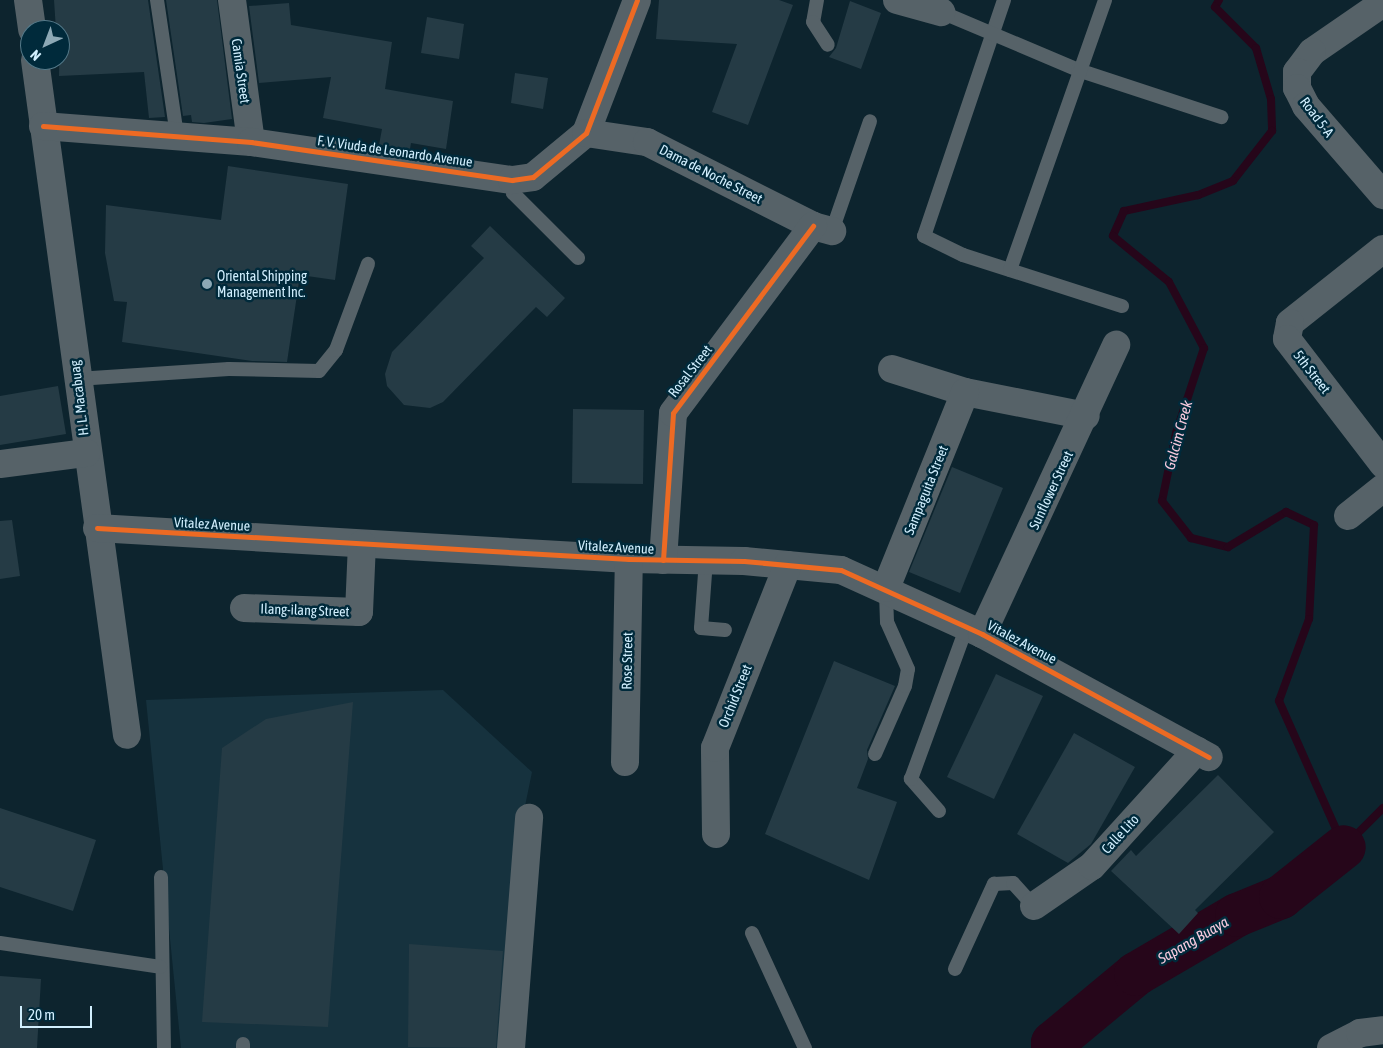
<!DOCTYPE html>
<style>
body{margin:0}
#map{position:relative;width:1383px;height:1048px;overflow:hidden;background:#0d242e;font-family:"Asap Condensed",sans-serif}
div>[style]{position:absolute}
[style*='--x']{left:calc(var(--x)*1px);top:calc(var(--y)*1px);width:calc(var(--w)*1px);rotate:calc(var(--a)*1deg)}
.built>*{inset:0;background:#16323e}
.stream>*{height:8px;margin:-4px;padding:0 4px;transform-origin:4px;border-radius:4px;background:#26061a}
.river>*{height:44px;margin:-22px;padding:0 22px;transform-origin:22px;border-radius:22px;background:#26061a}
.building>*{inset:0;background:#253b45}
.lane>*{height:14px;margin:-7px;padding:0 7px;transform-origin:7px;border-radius:7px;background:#566268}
.street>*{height:28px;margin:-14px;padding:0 14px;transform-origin:14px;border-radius:14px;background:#566268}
.cycleway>*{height:5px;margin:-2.5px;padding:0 2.5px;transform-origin:2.5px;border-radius:2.5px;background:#ed6a23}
.dots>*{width:14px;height:14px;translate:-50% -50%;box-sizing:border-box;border:2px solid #002a3b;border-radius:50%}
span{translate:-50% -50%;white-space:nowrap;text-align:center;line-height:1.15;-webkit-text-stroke:5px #002a3b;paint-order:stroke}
.street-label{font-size:14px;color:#d1effe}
.poi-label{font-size:14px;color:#d1effe}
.left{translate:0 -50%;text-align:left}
.water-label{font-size:15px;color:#f9cbdf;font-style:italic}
.north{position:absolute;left:20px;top:20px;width:50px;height:50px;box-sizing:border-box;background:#002a3b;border:1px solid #547989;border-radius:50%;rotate:223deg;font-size:14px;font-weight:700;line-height:20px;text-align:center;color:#d1effe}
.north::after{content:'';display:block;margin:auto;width:18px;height:22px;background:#8ca8b5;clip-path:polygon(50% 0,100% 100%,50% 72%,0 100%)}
.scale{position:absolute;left:20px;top:1006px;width:72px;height:22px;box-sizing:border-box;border:2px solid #d1effe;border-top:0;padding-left:6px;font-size:15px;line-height:18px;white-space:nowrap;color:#d1effe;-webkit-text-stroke:4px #002a3b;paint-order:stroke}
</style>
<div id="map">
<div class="built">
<div style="clip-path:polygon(443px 690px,532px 772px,524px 811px,507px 1048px,181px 1048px,146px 700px)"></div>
</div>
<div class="stream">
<div style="--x:1219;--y:0;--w:8;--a:120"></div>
<div style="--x:1215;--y:7;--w:58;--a:45"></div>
<div style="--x:1256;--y:48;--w:53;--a:73.6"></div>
<div style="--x:1271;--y:99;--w:32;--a:88"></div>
<div style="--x:1272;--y:131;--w:63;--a:128"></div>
<div style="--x:1233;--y:181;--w:38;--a:158"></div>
<div style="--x:1198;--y:195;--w:76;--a:167.8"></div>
<div style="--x:1124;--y:211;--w:27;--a:114"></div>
<div style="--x:1113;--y:236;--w:72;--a:39.4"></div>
<div style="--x:1169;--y:282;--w:75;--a:62.1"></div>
<div style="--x:1204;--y:348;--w:89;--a:108.2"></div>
<div style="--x:1176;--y:433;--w:69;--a:101.6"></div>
<div style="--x:1162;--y:501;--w:47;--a:51.9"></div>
<div style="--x:1191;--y:538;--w:38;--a:14"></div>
<div style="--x:1228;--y:547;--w:68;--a:-31.1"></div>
<div style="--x:1286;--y:512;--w:31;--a:25"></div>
<div style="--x:1314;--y:525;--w:94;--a:93"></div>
<div style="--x:1309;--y:619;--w:87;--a:110.1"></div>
<div style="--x:1279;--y:701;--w:160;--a:66"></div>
<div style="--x:1344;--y:847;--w:55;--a:-45"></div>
</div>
<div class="river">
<div style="--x:1053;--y:1048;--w:5;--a:-90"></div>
<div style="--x:1053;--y:1043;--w:108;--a:-39.7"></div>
<div style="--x:1136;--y:974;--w:117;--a:-30.3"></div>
<div style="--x:1237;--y:915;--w:48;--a:-22.2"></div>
<div style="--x:1281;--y:897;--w:80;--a:-38.4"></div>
</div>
<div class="building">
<div style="clip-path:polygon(54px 0,148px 0,165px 117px,149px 118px,144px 72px,59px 76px,60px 30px,56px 30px)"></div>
<div style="clip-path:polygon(166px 0,217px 0,232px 119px,204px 123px,192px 122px,191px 115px,183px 116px)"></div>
<div style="clip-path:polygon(659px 0,779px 0,793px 5px,748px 125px,712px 112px,737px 44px,656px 39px)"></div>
<div style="clip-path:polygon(850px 1px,881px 13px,861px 69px,829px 57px,836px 48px)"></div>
<div style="clip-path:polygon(289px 3px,291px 25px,392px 42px,385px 89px,453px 101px,446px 149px,411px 143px,410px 149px,379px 145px,382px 129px,323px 118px,331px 77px,259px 83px,249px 6px)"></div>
<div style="clip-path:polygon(427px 17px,464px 24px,459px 59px,421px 53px)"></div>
<div style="clip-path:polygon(515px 73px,548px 78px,543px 109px,511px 103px)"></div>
<div style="clip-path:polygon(228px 166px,348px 184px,335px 280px,300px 275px,287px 362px,252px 361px,122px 342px,127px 302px,114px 301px,105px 253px,106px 205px,221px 220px)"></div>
<div style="clip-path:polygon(490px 226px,565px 298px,547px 317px,536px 307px,443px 402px,430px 408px,404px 405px,387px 386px,385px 374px,392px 352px,484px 258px,471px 246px)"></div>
<div style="clip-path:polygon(58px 386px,66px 434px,0 445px,0 396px)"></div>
<div style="clip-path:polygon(573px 409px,644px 410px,643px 484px,572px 483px)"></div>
<div style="clip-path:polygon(952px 467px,1003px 488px,960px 593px,909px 572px)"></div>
<div style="clip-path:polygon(12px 520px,20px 576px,0 579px,0 521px)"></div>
<div style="clip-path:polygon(834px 661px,895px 686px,867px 750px,868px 759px,857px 788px,897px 802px,869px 880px,765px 834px)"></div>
<div style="clip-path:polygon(996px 674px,1043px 696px,994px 799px,947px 777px)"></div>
<div style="clip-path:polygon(353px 702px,328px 1027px,202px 1022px,222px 748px,266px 719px)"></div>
<div style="clip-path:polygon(1074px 733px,1135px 767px,1091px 844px,1068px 863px,1017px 834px)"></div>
<div style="clip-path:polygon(1218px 775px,1274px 832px,1195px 910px,1198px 913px,1179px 934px,1111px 871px,1131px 850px,1136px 856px)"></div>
<div style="clip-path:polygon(0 808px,96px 840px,73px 911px,0 887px)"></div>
<div style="clip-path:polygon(409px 944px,503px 951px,496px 1048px,408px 1047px)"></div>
<div style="clip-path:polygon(0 976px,41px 979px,37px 1048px,0 1048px)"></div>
</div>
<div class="lane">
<div style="--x:157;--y:0;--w:137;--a:81.6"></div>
<div style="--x:817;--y:0;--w:22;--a:100"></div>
<div style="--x:813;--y:22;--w:27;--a:57"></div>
<div style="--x:1004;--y:0;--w:249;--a:108.7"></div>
<div style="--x:924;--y:236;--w:43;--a:26"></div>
<div style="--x:963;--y:255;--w:167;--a:17.8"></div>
<div style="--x:941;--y:12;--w:149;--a:22.9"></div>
<div style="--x:1078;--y:70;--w:151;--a:18.2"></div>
<div style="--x:512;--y:180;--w:13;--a:86"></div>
<div style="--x:513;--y:193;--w:92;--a:45"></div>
<div style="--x:832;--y:231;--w:116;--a:-70.9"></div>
<div style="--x:1010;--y:270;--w:286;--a:-70.6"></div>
<div style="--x:77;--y:379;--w:152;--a:-3.8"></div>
<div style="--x:229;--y:369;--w:90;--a:1.3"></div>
<div style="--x:319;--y:371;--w:27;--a:-51"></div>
<div style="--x:336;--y:350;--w:92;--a:-69.6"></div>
<div style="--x:706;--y:560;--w:68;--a:94.2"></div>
<div style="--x:701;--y:628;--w:24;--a:5"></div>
<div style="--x:875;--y:754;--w:74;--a:-66.2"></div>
<div style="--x:905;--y:686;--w:17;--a:-80"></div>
<div style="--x:908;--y:669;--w:51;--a:-114.1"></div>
<div style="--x:887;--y:622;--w:33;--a:-92"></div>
<div style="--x:939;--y:811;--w:43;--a:-131.2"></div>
<div style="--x:911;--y:779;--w:163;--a:-69.9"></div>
<div style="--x:161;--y:877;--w:171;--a:89"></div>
<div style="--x:752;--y:933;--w:127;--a:65.3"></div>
<div style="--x:0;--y:943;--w:162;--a:8.5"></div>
<div style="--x:955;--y:969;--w:94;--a:-65.4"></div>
<div style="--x:994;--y:884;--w:19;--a:-3"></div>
<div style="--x:1013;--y:883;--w:31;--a:48"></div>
<div style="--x:243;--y:1048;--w:4;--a:-90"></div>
</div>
<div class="street">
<div style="--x:28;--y:0;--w:30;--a:82"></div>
<div style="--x:232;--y:0;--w:143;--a:82.4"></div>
<div style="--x:897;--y:0;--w:46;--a:15.3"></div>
<div style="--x:1383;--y:3;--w:86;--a:145.4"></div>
<div style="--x:1312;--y:52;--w:25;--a:127"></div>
<div style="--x:1297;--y:72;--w:16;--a:90"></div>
<div style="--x:1297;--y:88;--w:20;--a:63"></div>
<div style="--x:1306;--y:106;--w:118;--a:49.1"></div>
<div style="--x:35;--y:60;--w:681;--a:82.24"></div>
<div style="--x:43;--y:126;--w:209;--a:4.4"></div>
<div style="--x:251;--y:142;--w:264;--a:8.3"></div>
<div style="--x:512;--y:180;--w:21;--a:-8"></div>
<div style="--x:533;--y:177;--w:69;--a:-39.7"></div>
<div style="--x:586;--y:133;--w:142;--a:-69"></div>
<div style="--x:586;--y:133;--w:62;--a:8.4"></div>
<div style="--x:647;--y:142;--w:186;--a:26.8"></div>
<div style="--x:813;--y:226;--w:20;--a:15"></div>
<div style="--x:1383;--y:249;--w:119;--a:141.5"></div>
<div style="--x:1290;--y:323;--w:16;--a:101"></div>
<div style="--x:1287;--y:339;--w:158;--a:52.5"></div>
<div style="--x:892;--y:369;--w:77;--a:17.5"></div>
<div style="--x:965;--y:392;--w:123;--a:11.2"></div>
<div style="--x:0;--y:464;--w:87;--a:-7.3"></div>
<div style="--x:1348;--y:516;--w:45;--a:-38.7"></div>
<div style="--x:97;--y:528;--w:533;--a:3.33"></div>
<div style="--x:629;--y:559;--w:115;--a:1"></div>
<div style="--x:744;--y:561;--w:97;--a:5.3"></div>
<div style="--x:841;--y:570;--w:155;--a:24.4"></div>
<div style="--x:982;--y:634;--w:258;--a:28.5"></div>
<div style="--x:663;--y:560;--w:147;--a:-86.1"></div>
<div style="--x:673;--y:413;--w:234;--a:-53.2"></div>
<div style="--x:886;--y:588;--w:211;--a:-68"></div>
<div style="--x:244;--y:608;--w:115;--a:2"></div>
<div style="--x:359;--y:612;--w:68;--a:-87.5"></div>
<div style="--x:982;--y:634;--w:319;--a:-65.1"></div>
<div style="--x:625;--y:762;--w:203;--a:-88.9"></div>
<div style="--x:716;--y:834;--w:86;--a:-90.7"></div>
<div style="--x:715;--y:748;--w:197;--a:-68.3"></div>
<div style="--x:1034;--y:906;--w:70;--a:-34.6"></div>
<div style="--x:1092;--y:866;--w:156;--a:-47.8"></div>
<div style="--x:511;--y:1048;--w:231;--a:-85.5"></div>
<div style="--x:1331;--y:1048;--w:33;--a:-27"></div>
<div style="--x:1360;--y:1033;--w:23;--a:-7"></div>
</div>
<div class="cycleway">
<div style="--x:43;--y:126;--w:209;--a:4.4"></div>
<div style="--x:251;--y:142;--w:264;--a:8.3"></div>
<div style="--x:512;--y:180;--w:21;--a:-8"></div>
<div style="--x:533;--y:177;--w:69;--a:-39.7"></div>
<div style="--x:586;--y:133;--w:142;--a:-69"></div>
<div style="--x:97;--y:528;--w:533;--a:3.33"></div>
<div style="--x:629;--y:559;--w:115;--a:1"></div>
<div style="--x:744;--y:561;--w:97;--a:5.3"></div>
<div style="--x:841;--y:570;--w:155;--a:24.4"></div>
<div style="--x:982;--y:634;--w:258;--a:28.5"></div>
<div style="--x:663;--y:560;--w:147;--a:-86.1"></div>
<div style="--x:673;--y:413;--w:234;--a:-53.2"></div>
</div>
<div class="dots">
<div style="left:207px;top:284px;background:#8ca8b5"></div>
</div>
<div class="street-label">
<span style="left:241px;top:71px;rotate:82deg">Camia Street</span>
<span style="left:1317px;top:117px;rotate:53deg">Road 5-A</span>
<span style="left:395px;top:151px;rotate:8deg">F. V. Viuda de Leonardo Avenue</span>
<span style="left:711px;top:174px;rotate:27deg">Dama de Noche Street</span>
<span style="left:690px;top:371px;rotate:-52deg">Rosal Street</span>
<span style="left:1312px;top:372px;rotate:52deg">5th Street</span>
<span style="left:79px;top:398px;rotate:-97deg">H. L. Macabuag</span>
<span style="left:926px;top:490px;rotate:-68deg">Sampaguita Street</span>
<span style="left:1051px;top:490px;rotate:-65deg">Sunflower Street</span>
<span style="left:212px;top:524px;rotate:3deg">Vitalez Avenue</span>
<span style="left:616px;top:547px;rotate:3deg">Vitalez Avenue</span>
<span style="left:305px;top:610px;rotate:2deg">Ilang-ilang Street</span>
<span style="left:1022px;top:642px;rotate:28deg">Vitalez Avenue</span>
<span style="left:627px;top:661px;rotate:-89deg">Rose Street</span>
<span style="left:735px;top:696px;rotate:-68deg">Orchid Street</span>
<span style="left:1120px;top:834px;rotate:-47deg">Calle Lito</span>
</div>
<div class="poi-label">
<span class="left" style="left:217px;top:284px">Oriental Shipping<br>Management Inc.</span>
</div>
<div class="water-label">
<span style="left:1178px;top:435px;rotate:-75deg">Galcim Creek</span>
<span style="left:1193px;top:940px;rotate:-30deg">Sapang Buaya</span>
</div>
<div class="north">N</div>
<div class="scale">20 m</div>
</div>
